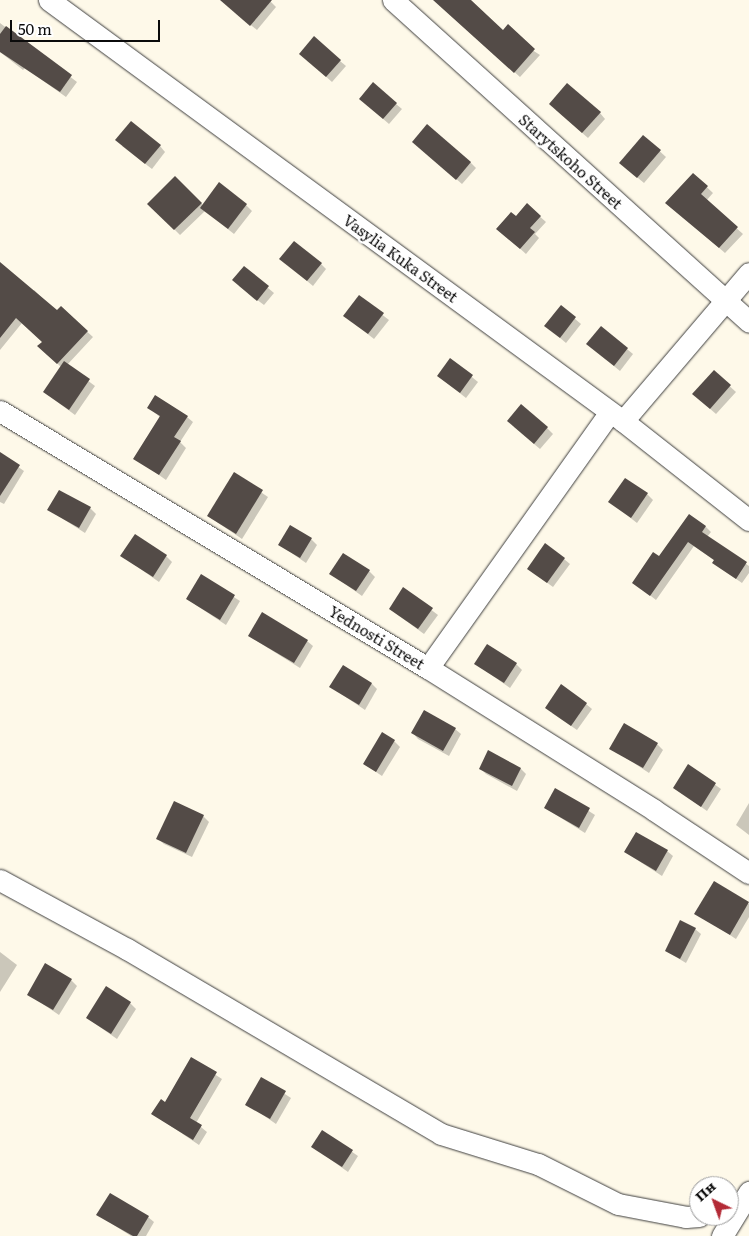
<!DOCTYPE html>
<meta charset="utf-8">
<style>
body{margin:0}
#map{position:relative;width:749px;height:1236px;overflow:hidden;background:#fef9e9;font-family:Literata,serif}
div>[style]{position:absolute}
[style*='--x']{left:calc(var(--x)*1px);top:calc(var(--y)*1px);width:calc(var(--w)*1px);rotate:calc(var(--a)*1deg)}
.shadow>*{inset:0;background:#0003}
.building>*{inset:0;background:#534b47}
.roads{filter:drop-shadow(0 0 1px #3e3e3e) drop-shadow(0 0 1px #3e3e3e)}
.minor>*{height:21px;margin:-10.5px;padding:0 10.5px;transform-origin:10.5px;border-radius:10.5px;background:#fff}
span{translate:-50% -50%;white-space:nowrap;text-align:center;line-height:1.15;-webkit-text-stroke:5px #fff;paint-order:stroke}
.street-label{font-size:15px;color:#0b0b0b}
.north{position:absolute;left:689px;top:1176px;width:50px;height:50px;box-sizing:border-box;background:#fff;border:1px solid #9d9d9d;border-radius:50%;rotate:318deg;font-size:14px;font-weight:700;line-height:20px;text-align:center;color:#0b0b0b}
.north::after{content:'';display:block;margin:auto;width:18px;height:22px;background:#b32a36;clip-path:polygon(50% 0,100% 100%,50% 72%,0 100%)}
.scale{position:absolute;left:10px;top:20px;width:150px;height:22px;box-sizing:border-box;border:2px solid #0b0b0b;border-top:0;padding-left:6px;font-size:15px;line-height:18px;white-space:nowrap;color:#0b0b0b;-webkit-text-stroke:4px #fff;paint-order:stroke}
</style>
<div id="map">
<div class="shadow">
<div style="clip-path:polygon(237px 0,269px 0,276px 7px,257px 30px,236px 13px)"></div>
<div style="clip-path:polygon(435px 0,469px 0,504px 32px,540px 55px,520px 77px)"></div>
<div style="clip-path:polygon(0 23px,77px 82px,66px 97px,25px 68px,23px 70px,0 52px)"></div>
<div style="clip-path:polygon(306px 59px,340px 61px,346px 66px,332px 82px)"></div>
<div style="clip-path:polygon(366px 104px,396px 104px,402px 109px,389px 124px)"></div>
<div style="clip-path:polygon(556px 110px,600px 113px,605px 119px,588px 138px)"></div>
<div style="clip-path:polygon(643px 136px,666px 157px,644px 183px,626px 168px)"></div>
<div style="clip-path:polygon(122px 146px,160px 146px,165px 152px,152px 169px)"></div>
<div style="clip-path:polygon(419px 147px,470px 162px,476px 168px,462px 184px)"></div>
<div style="clip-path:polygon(693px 174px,713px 193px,706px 201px,743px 234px,725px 253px,673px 208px)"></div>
<div style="clip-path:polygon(175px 178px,203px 205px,246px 205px,252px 211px,234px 234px,205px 211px,180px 235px,149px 204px)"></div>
<div style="clip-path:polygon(527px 205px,546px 222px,535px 234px,539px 238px,526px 254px,504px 234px)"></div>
<div style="clip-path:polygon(281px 259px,321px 264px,326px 269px,313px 286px)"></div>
<div style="clip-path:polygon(244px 268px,274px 293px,264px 305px,239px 286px)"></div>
<div style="clip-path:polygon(0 277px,32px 293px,34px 290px,57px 312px,61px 308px,93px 337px,67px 365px,95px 386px,75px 415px,44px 392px,61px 367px,39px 346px,43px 342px,22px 323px,0 350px)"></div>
<div style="clip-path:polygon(359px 297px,389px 320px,374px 339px,351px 321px)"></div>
<div style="clip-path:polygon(561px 307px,581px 324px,566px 343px,546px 326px)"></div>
<div style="clip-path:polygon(601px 328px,633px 354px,620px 371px,594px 350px)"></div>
<div style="clip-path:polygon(451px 360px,478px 382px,466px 398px,438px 376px)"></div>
<div style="clip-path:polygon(714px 372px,736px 392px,716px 414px,700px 400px)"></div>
<div style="clip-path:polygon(149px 408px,187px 417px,193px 422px,180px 442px,186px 448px,166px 480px,135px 458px,161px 418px)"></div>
<div style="clip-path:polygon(514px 427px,547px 428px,553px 434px,540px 449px)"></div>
<div style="clip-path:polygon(0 454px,24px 471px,4px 504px,0 502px)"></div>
<div style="clip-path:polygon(234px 474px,268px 497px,242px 539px,208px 516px)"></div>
<div style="clip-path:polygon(647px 494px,653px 500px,637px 523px,610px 502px)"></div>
<div style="clip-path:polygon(90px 508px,96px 514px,85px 533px,49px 510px)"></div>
<div style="clip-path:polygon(705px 526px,711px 532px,707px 537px,749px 566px,749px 573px,742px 583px,720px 568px,714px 563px,715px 561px,694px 546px,656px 600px,633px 582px)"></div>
<div style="clip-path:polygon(311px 539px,317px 545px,306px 563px,280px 545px)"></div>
<div style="clip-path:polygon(122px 556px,166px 556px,172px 562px,159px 582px)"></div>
<div style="clip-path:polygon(564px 559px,570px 564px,553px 587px,535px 574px)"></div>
<div style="clip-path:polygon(369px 571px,375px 577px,362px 596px,331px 574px)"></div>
<div style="clip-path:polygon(201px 576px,240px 601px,226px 625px,187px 599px)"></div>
<div style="clip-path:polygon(404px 589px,438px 615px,424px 634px,390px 609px)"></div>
<div style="clip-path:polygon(249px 636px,307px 641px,313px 646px,300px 668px)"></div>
<div style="clip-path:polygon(476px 664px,516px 664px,522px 670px,510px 688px)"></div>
<div style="clip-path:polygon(372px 684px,377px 689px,365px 710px,331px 687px)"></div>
<div style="clip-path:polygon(586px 704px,592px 709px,577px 730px,552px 713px)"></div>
<div style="clip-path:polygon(455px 729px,461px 734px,449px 756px,418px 739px,413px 733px)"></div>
<div style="clip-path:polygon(394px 741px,400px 747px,382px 776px,364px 764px)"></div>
<div style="clip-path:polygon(657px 744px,663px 750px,649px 773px,611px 748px)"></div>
<div style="clip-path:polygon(689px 766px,721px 789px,707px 811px,674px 788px)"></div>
<div style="clip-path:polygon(480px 768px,521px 769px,526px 774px,517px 791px,486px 774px)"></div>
<div style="clip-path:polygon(556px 790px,595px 815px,585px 833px,545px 808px)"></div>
<div style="clip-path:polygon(749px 803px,749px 835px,736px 825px)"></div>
<div style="clip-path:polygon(203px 816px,209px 822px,192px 857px,164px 844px,158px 839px)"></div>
<div style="clip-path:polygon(667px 851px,673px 856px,662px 876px,625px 852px)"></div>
<div style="clip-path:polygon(714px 883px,749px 904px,749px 917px,736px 939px,696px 913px)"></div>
<div style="clip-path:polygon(695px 929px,701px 934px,686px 963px,666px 951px)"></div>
<div style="clip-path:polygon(0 952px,17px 965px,0 992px)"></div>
<div style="clip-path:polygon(71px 980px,77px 986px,59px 1015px,28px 994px)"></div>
<div style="clip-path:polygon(130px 1003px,136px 1009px,117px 1039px,87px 1018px)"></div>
<div style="clip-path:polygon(191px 1059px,222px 1079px,196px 1123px,207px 1132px,199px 1145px,153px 1114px,165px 1104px)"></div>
<div style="clip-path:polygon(262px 1079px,291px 1098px,276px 1124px,247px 1104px)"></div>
<div style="clip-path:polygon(323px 1132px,358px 1156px,348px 1172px,313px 1147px)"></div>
<div style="clip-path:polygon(98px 1215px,148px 1217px,154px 1222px,146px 1236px,131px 1236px)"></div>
</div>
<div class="building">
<div style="clip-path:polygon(220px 0,272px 0,250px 26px)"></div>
<div style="clip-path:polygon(433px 0,471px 0,503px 30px,508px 24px,535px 49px,514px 73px)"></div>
<div style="clip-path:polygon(6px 26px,72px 75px,60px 92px,0 52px,0 34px)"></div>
<div style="clip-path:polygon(314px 36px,341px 60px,326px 77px,299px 54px)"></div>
<div style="clip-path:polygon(373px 82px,397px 103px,383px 119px,359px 99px)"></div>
<div style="clip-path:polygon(567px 83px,601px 112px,582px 133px,549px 104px)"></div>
<div style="clip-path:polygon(131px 121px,161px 145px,145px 164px,115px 140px)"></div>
<div style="clip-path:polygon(427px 124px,471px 162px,456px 180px,412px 142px)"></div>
<div style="clip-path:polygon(643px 135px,661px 150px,637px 178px,619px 163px)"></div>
<div style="clip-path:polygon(693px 173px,708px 186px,701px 194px,738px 227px,719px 248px,665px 203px)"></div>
<div style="clip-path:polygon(175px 176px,202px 203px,174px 230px,147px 204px)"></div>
<div style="clip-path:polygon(219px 182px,247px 204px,228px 229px,200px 208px)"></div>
<div style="clip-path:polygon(527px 203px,541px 216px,530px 228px,535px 232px,520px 249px,496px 229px,511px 212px,516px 216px)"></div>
<div style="clip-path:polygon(294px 241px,322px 263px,307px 281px,279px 259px)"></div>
<div style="clip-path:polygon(0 262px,57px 310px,61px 306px,88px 331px,57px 364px,37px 346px,42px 342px,16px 318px,0 338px)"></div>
<div style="clip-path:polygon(244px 266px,269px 286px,257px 301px,232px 280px)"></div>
<div style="clip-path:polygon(359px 295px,384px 313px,368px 334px,343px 316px)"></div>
<div style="clip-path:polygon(561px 305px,576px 317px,560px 338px,544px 326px)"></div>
<div style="clip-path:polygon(601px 326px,628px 348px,614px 366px,586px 344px)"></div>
<div style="clip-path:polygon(450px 358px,473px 375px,460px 393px,437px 376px)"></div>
<div style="clip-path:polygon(64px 361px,90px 379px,69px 410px,43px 392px)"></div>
<div style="clip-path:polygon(714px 370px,731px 385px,710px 409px,692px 394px)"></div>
<div style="clip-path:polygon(155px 395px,188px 416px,174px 437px,181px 441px,159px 475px,133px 459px,160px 416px,147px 408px)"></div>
<div style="clip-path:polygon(521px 404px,548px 427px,534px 444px,507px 421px)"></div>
<div style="clip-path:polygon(0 452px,20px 465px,0 496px)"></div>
<div style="clip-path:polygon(234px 472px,263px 490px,236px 534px,207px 516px)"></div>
<div style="clip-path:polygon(625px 478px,648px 493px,631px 518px,608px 502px)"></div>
<div style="clip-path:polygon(59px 490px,91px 507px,79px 528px,47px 510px)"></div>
<div style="clip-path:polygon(689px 514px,706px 526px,702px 532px,747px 562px,736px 579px,712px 563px,714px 560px,688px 542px,650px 596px,632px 583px,653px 552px,659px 556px)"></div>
<div style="clip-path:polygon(290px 525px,312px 538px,300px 558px,278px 545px)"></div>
<div style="clip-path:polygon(135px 534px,167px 555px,153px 577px,120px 556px)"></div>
<div style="clip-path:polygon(545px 543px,565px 558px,547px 583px,527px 569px)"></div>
<div style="clip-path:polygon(343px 553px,370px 570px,356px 591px,329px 574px)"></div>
<div style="clip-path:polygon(201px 574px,235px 595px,220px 620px,186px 599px)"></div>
<div style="clip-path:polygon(403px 587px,433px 608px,418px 629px,389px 609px)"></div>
<div style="clip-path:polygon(262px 612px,308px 640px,294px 663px,248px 636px)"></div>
<div style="clip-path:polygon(487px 644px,517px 663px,504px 683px,474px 664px)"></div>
<div style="clip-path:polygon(343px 665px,372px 683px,359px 705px,329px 687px)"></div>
<div style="clip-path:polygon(561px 684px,587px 703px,571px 726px,545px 708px)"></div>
<div style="clip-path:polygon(424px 710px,456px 728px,443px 751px,411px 733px)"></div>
<div style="clip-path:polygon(624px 723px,658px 743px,643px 768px,609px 749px)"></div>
<div style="clip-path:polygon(382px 732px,395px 740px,376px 772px,363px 764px)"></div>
<div style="clip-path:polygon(488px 750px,521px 768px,512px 786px,479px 769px)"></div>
<div style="clip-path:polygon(688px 764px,716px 783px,701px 807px,673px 788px)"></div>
<div style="clip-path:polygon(555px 788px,590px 808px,579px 828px,544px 808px)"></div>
<div style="clip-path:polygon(174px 801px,204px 815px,186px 853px,156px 839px)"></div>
<div style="clip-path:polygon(636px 832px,668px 850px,656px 871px,624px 852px)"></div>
<div style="clip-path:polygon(714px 881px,749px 902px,730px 935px,694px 914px)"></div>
<div style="clip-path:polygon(680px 920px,696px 928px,680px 959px,665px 951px)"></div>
<div style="clip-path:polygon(45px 963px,72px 979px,53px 1010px,27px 995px)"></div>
<div style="clip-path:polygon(106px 986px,131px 1002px,111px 1034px,86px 1018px)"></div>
<div style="clip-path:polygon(191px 1057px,217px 1072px,190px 1118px,202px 1125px,193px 1140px,151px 1114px,161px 1099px,165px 1102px)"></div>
<div style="clip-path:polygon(261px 1077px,286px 1091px,270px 1119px,245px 1105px)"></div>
<div style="clip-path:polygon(322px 1130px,353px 1150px,342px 1167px,311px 1147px)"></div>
<div style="clip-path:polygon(110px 1193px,149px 1216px,137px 1236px,133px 1236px,96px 1215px)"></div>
</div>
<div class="roads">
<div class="minor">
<div style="--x:49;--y:0;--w:712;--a:36.26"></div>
<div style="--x:623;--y:421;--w:160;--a:38.2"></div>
<div style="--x:393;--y:0;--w:480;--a:42.1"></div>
<div style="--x:0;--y:411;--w:499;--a:31"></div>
<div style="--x:428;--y:668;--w:267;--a:32.1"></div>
<div style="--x:654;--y:810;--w:114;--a:33.6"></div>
<div style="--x:623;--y:421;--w:194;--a:-49.6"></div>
<div style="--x:428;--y:668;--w:314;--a:-54.6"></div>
<div style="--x:0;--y:880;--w:145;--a:28.5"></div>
<div style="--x:127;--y:949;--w:364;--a:30.5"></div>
<div style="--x:441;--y:1134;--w:102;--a:17.2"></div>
<div style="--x:538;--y:1164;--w:89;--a:26.6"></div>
<div style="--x:618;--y:1204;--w:69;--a:10.8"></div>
<div style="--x:686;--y:1217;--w:13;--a:-4"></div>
<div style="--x:722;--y:1236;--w:52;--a:-58.5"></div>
</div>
</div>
<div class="street-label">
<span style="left:571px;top:161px;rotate:42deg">Starytskoho Street</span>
<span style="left:401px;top:258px;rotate:36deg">Vasylia Kuka Street</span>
<span style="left:377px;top:637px;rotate:31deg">Yednosti Street</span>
</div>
<div class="north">Пн</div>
<div class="scale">50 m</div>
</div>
